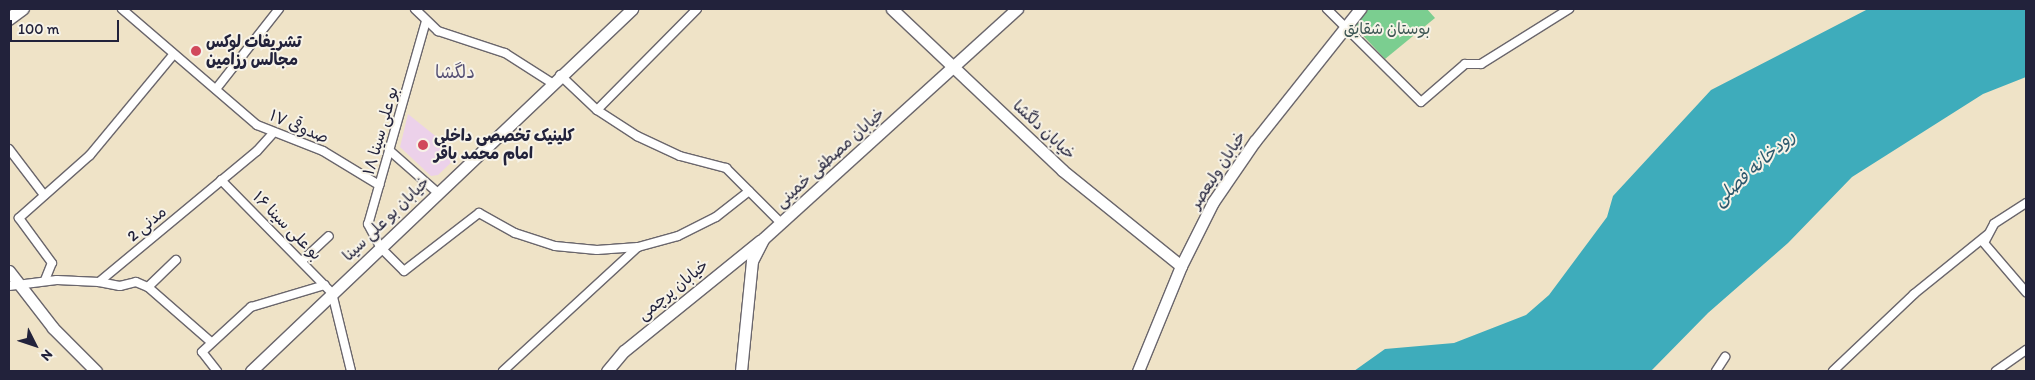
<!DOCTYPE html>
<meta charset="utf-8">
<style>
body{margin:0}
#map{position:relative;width:2035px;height:380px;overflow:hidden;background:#efe3c7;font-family:Itim,"Playpen Sans Arabic",sans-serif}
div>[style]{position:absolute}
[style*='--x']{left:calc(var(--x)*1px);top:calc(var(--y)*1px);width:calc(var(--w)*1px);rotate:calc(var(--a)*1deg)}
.built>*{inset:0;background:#ecd1ea}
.green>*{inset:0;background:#7bce90}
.water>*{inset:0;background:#3eacbb}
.roads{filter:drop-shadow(1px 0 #6a666c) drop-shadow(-1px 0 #6a666c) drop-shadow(0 1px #6a666c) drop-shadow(0 -1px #6a666c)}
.street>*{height:8px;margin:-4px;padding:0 4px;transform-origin:4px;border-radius:4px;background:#fff}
.secondary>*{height:11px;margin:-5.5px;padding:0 5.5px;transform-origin:5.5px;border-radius:5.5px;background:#fff}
.primary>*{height:12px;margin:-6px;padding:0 6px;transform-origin:6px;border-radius:6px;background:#fff}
.dots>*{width:14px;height:14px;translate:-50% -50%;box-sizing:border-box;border:2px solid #f7f3e8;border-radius:50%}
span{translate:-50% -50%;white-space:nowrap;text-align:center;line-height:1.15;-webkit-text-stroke:4px #f7f3e8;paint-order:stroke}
.park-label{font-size:16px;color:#3d5654}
.poi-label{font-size:16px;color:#22223b;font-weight:700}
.left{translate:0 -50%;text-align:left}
.street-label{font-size:16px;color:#22223b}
.neighbourhood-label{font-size:18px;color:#555074}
.water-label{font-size:18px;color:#2d596e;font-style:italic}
.frame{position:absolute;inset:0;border:10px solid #22223b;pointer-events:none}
.north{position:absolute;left:10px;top:320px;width:50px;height:50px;-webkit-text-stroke:4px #f7f3e8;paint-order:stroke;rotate:131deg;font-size:14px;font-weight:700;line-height:20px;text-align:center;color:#22223b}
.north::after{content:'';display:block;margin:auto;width:18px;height:22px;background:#22223b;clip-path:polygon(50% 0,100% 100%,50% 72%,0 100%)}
.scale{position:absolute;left:10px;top:20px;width:109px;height:22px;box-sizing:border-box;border:2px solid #22223b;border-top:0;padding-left:6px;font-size:15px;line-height:18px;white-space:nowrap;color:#22223b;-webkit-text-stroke:4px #f7f3e8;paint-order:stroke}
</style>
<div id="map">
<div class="built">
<i style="clip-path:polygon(408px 114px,459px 155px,438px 175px,431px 176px,400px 147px)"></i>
</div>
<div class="green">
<i style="clip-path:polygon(1368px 9px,1427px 9px,1435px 18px,1385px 59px,1354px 26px)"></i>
</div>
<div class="water">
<i style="clip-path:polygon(1868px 9px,2026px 9px,2026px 77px,1983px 94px,1852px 177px,1788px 243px,1708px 313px,1651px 371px,1354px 371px,1385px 349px,1454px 343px,1526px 315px,1549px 295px,1607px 217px,1613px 196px,1711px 90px)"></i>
</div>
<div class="roads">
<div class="street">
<i style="--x:122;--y:9;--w:178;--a:40.7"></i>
<i style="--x:257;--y:125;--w:71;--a:21.5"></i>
<i style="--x:323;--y:151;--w:66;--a:31.3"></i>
<i style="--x:415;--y:9;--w:32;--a:44"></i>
<i style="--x:438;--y:31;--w:71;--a:18.2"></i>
<i style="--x:505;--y:53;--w:56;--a:32.6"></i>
<i style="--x:1327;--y:9;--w:132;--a:44.7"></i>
<i style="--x:1421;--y:102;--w:58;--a:-40.8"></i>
<i style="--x:1465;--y:64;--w:16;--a:0"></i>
<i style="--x:1481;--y:64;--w:104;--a:-32"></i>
<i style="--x:426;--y:21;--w:211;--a:105.9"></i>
<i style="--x:368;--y:224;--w:26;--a:62"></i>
<i style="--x:380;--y:247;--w:34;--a:45"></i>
<i style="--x:404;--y:271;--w:95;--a:-37.7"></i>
<i style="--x:479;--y:213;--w:41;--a:29.1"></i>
<i style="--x:515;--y:233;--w:42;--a:18"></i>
<i style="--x:555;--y:246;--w:42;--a:5.4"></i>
<i style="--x:597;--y:250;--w:41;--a:-4.2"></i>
<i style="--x:638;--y:247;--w:41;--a:-15.4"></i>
<i style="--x:678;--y:236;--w:42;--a:-26.6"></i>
<i style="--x:716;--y:217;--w:42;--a:-38.2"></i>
<i style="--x:560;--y:75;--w:51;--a:43.4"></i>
<i style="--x:597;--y:110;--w:48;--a:33"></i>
<i style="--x:637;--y:136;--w:47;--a:24.9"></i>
<i style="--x:680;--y:156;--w:48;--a:14.6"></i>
<i style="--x:726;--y:168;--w:78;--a:45"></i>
<i style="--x:216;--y:89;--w:102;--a:-51.8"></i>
<i style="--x:597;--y:110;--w:142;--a:-45.3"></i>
<i style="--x:9;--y:149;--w:58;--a:52.7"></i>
<i style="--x:389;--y:150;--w:64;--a:41.2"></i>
<i style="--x:221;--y:180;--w:158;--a:45.5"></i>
<i style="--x:332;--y:293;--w:80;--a:76.3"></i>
<i style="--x:2026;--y:203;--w:38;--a:147"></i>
<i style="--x:1994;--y:224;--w:21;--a:118"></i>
<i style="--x:1984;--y:243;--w:65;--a:49.4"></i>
<i style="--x:303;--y:260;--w:35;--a:-43"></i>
<i style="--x:45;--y:280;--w:18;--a:-68"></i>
<i style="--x:52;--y:263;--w:56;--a:-126.3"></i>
<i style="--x:19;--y:218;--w:95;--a:-41.6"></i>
<i style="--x:90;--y:155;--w:131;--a:-50.3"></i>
<i style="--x:99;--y:282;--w:21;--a:11"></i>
<i style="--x:120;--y:286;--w:16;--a:-14"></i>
<i style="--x:136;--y:282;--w:13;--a:23"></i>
<i style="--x:148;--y:287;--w:84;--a:41.1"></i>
<i style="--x:9;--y:286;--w:48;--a:-7.1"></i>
<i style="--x:57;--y:280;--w:42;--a:2.7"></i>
<i style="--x:99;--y:282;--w:205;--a:-39.7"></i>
<i style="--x:257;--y:151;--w:24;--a:-48"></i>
<i style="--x:148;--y:287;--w:39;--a:-44"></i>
<i style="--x:217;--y:371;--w:24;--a:-128"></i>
<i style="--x:202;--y:352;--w:67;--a:-42.6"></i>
<i style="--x:251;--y:307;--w:77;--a:-16.6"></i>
<i style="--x:503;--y:371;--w:183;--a:-42.6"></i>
<i style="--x:1716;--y:371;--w:17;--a:-57"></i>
<i style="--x:1833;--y:371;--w:112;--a:-43.5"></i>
<i style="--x:1914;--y:294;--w:94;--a:-38.9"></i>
<i style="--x:1996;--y:371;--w:37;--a:-35"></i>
</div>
<div class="secondary">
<i style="--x:892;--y:9;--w:234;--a:43.4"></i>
<i style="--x:1062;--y:170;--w:153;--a:38.9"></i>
<i style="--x:9;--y:271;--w:72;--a:52.3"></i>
<i style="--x:53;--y:328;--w:61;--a:45"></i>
<i style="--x:251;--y:371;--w:526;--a:-43.54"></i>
<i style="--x:607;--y:371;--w:26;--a:-50"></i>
<i style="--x:624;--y:351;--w:175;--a:-39"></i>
<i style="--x:741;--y:371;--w:111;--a:-84.3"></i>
<i style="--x:752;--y:261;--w:25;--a:-63"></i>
<i style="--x:763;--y:239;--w:343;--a:-42.2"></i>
<i style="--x:1138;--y:371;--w:113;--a:-67.7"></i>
<i style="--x:1181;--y:266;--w:72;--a:-63.4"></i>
<i style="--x:1213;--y:202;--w:74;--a:-55.5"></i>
<i style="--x:1255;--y:141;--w:169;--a:-51.5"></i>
</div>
<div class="primary">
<i style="--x:9;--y:19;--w:17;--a:-36"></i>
</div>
</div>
<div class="dots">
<i style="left:196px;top:51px;background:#d1495b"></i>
<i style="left:423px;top:145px;background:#d1495b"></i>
</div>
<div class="park-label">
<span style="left:1387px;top:29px">بوستان شقایق</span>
</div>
<div class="poi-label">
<span class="left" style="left:206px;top:51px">تشریفات لوکس<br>مجالس رزامین</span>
<span class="left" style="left:434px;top:145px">کلینیک تخصصی داخلی<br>امام محمد باقر</span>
</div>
<div class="street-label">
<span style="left:299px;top:127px;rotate:23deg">صدوقی ۱۷</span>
<span style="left:1044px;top:130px;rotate:43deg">خیابان دلگشا</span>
<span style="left:381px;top:131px;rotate:-74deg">بو علی سینا ۱۸</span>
<span style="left:830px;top:158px;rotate:-42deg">خیابان مصطفی خمینی</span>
<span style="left:1218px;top:170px;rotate:-57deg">خیابان ولیعصر</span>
<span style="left:386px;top:219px;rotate:-44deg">خیابان بو علی سینا</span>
<span style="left:147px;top:224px;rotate:-40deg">مدنی 2</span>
<span style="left:287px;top:226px;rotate:45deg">بو علی سینا ۱۶</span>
<span style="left:673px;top:290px;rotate:-39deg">خیابان پرچمی</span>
</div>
<div class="neighbourhood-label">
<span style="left:455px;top:72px">دلگشا</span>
</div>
<div class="water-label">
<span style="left:1754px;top:168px;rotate:-42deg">رودخانه فصلی</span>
</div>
<div class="frame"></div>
<div class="north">N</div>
<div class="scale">100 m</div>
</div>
